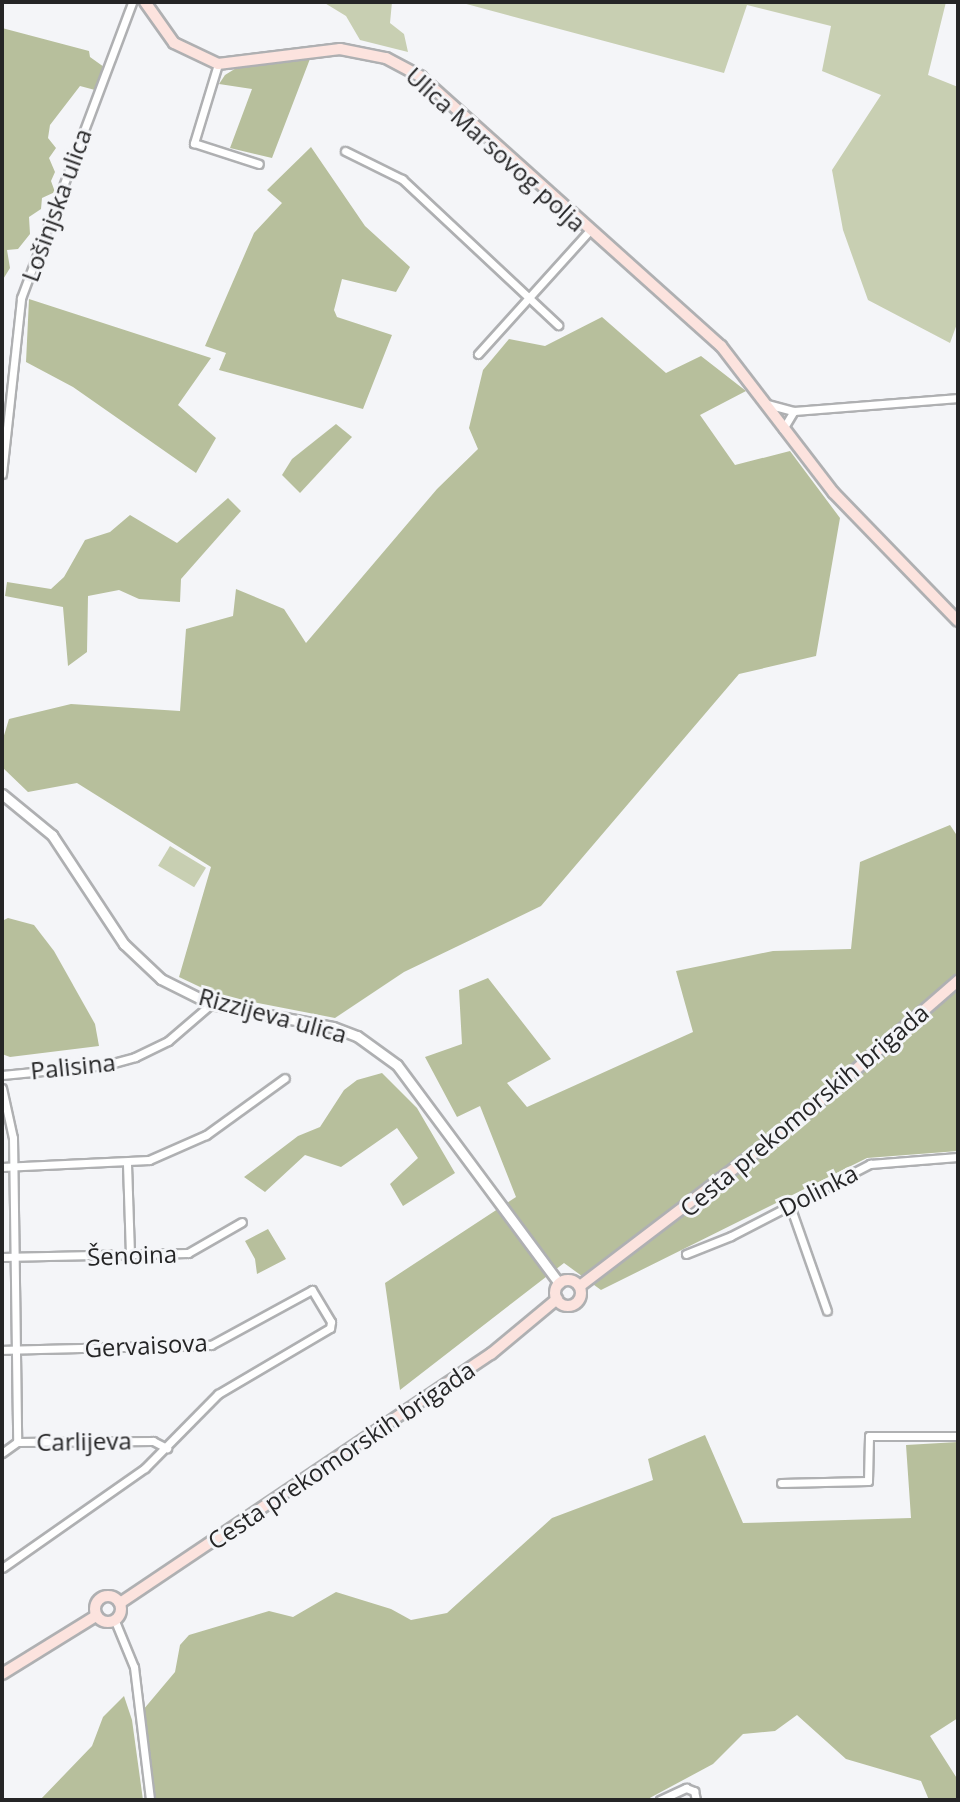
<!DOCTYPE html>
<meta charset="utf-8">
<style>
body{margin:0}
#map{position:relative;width:960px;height:1802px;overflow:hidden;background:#f4f5f8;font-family:"Open Sans",sans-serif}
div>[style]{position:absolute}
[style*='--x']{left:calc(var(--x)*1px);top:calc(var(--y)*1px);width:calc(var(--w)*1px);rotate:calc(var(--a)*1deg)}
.green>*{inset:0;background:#c8cfb2;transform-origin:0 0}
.forest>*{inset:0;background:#b7bf9c}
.roads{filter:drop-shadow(2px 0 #afb0b2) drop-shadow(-2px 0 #afb0b2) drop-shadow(0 2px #afb0b2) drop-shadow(0 -2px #afb0b2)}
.minor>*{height:7px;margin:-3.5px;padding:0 3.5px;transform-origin:3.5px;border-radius:3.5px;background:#fff}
.tertiary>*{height:9px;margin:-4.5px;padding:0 4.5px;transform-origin:4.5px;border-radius:4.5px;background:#fff}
.secondary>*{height:10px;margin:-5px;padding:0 5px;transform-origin:5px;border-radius:5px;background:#fce3de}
.secondary>.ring{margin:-5px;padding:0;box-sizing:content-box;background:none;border:10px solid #fce3de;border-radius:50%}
span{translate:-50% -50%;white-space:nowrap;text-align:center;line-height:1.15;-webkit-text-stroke:6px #f4f5f8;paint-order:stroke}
.street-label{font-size:24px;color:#252526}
.frame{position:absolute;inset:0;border:4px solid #252526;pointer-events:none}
</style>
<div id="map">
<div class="green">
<i style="clip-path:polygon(323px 2px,392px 2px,390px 23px,404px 34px,408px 52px,360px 40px,346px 16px)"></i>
<i style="clip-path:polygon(459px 2px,946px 2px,928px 75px,958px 87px,958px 321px,950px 343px,868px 300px,843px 230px,832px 170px,881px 95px,822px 71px,831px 26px,747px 5px,724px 73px)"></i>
<i style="left:170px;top:846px;width:42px;height:23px;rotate:31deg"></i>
</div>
<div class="forest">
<i style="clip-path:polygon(2px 28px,89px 51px,90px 57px,104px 67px,95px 90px,80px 86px,50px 125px,48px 138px,56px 148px,49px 158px,55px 172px,51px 181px,55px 192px,42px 198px,41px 209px,29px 217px,30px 234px,18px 249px,7px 250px,10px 268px,2px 281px)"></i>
<i style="clip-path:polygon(313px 51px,272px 158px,230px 148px,252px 89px,219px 84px,225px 75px,246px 62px)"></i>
<i style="clip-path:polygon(311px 147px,365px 226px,410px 267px,396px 292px,342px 279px,334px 310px,337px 317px,392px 335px,363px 409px,219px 370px,226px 353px,205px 346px,254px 233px,282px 203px,267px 190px)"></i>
<i style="clip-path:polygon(29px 299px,211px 358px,178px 405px,216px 438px,196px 473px,73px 387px,26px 362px)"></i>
<i style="clip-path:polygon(602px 317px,666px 373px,701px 356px,746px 391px,700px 415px,735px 465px,790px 451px,840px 518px,816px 656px,739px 674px,541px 906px,404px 972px,335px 1018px,217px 995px,179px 977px,211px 867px,77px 783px,28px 792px,2px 767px,2px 742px,9px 719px,71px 704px,180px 711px,186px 629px,233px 616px,236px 589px,284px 609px,306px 643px,437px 489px,478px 449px,469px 428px,483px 370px,509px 339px,545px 346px)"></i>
<i style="clip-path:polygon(336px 424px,352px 437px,300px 493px,282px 475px,292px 459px)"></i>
<i style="clip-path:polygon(228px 498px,241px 511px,181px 579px,180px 602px,139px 599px,119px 590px,88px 596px,87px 652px,68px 666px,63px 607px,5px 596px,7px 582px,51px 589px,64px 577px,85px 540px,110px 532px,130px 515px,177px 543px)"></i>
<i style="clip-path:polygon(950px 825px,958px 837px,958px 1151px,867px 1158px,601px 1290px,564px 1263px,400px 1390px,385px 1283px,516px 1197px,480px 1106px,457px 1117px,425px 1057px,462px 1044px,459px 990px,488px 978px,551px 1059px,507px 1083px,527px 1107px,693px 1032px,676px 971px,773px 951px,851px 949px,860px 862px)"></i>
<i style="clip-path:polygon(8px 918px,34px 925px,54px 951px,95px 1024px,99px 1046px,10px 1057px,2px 1054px,2px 921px)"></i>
<i style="clip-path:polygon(382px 1073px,417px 1108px,455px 1173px,403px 1206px,390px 1184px,418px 1158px,397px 1128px,341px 1167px,305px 1155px,265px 1192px,244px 1177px,298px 1136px,320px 1127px,344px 1090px,357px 1080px)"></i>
<i style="clip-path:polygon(268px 1229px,286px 1259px,257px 1274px,255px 1259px,245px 1241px)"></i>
<i style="clip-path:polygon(705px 1435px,743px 1523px,911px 1518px,906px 1445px,958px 1442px,958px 1718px,930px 1736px,958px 1780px,958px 1799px,929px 1800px,921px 1781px,846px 1759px,797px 1715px,775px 1731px,743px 1734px,713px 1764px,646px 1800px,154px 1800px,143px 1710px,175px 1672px,180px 1645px,189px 1635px,269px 1611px,293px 1617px,336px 1592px,391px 1609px,411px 1620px,447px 1613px,552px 1518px,653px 1480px,648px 1459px)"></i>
<i style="clip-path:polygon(124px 1696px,132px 1720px,143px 1800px,40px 1800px,92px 1746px,103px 1717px)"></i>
</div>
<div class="roads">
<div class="minor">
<i style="--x:218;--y:64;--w:83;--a:106.9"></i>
<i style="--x:194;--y:143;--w:68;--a:17.9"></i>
<i style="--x:345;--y:151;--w:64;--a:26.2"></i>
<i style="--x:402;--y:179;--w:214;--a:43.1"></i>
<i style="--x:478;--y:354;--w:166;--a:-47.9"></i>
<i style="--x:767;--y:404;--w:28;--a:15"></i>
<i style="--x:783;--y:429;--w:21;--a:-59"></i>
<i style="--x:794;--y:411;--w:165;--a:-4.5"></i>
<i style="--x:2;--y:474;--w:177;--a:-83.8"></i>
<i style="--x:21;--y:298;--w:316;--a:-69.4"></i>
<i style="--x:2;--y:1075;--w:104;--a:-5.5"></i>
<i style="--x:106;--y:1065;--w:30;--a:-15"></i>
<i style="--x:135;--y:1057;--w:37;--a:-26"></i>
<i style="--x:168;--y:1041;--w:57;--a:-40.7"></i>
<i style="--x:2;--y:1088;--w:51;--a:77.6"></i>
<i style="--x:13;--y:1138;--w:304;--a:89.2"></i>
<i style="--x:127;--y:1164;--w:92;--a:88.1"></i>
<i style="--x:2;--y:1167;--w:147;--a:-2.7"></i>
<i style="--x:149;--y:1160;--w:62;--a:-23.7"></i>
<i style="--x:206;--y:1135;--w:97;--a:-35.8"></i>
<i style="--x:789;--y:1203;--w:114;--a:70.6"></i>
<i style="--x:686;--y:1254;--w:48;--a:-21.8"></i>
<i style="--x:731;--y:1236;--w:157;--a:-27.4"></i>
<i style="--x:870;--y:1164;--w:88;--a:-4.5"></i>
<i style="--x:2;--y:1257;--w:186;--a:-1.2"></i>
<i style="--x:188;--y:1253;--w:62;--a:-29.9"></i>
<i style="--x:2;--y:1350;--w:209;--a:-1.4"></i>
<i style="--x:211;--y:1345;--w:115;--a:-28.6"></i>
<i style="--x:312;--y:1290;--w:37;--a:59"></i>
<i style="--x:331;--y:1322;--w:6;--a:99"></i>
<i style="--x:330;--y:1328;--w:130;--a:149.5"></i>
<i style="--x:218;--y:1394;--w:104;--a:134.6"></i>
<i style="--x:145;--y:1468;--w:174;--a:145"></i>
<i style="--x:2;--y:1453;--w:19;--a:-36"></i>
<i style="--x:17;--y:1442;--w:136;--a:-0.4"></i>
<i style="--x:153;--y:1441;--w:16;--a:27"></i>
<i style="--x:781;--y:1483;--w:87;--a:-1.3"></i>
<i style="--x:868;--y:1481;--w:45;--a:-88.7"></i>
<i style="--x:869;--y:1436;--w:89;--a:0"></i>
<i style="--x:115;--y:1621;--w:50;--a:67.6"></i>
<i style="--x:134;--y:1667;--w:134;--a:83.1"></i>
<i style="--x:660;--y:1800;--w:29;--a:-25"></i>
<i style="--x:686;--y:1788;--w:9;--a:21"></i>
<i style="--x:694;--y:1791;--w:9;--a:77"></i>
</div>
<div class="tertiary">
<i style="--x:2;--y:794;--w:65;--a:39.4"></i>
<i style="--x:52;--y:835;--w:131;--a:56.6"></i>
<i style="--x:124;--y:944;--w:51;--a:43.4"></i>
<i style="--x:161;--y:979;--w:56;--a:26.6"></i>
<i style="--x:211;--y:1004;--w:124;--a:10.7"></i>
<i style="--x:333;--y:1027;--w:26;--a:21"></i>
<i style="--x:357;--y:1036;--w:49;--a:35.9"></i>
<i style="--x:397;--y:1065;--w:272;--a:53.4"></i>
</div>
<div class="secondary">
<i style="--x:145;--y:2;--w:50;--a:54.7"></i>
<i style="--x:174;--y:43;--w:49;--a:25.5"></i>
<i style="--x:218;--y:64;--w:123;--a:-7"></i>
<i style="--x:340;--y:49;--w:47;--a:11.1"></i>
<i style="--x:386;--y:58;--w:40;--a:28"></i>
<i style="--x:421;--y:77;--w:403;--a:41.9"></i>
<i style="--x:721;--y:346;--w:185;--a:52.5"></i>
<i style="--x:834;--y:493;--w:178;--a:45.9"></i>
<i class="ring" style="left:555px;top:1280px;width:16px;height:16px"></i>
<i style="--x:580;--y:1286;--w:275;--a:-37.3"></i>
<i style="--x:799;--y:1119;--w:211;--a:-41"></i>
<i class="ring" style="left:95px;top:1596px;width:16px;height:16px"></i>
<i style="--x:120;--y:1603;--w:447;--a:-33.9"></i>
<i style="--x:491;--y:1354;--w:86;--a:-39.8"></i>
<i style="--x:2;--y:1674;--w:110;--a:-31.7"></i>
</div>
</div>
<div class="street-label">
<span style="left:496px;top:149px;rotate:42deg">Ulica Marsovog polja</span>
<span style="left:56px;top:205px;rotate:-70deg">Lošinjska ulica</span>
<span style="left:273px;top:1015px;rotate:15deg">Rizzijeva ulica</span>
<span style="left:73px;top:1066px;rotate:-6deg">Palisina</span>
<span style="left:804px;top:1110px;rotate:-40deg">Cesta prekomorskih brigada</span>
<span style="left:818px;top:1190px;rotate:-27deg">Dolinka</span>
<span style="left:132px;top:1255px;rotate:-2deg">Šenoina</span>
<span style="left:146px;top:1345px;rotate:-3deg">Gervaisova</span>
<span style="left:84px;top:1441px;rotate:-1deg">Carlijeva</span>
<span style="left:341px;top:1455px;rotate:-34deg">Cesta prekomorskih brigada</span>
</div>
<div class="frame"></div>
</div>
